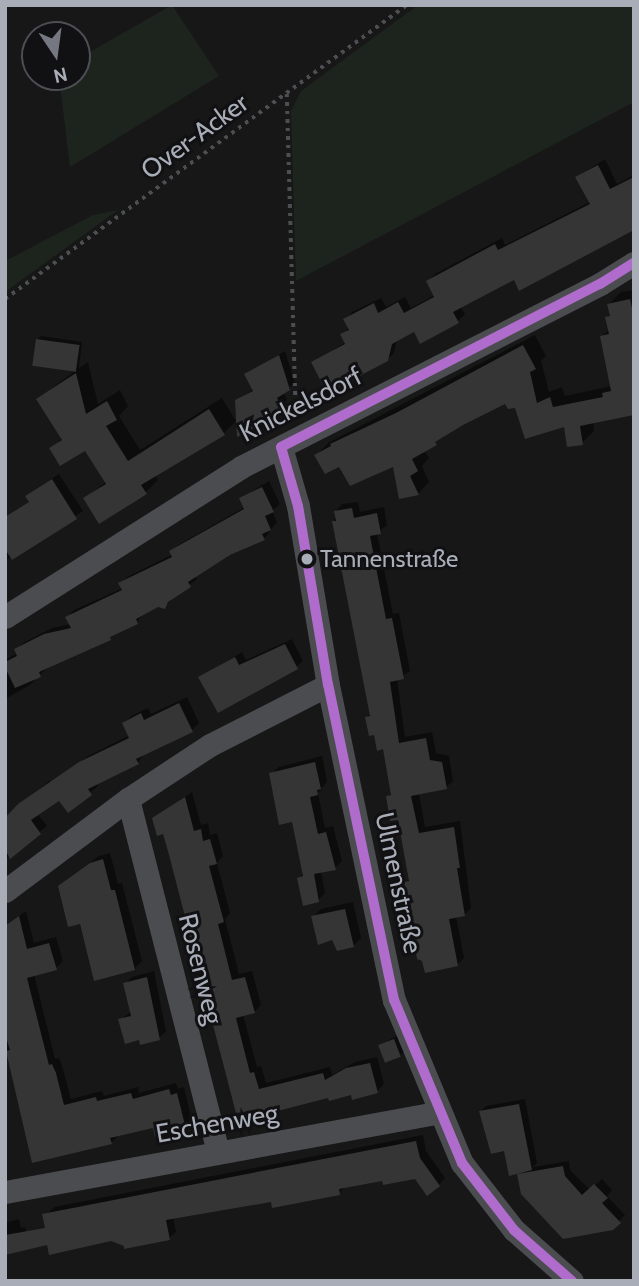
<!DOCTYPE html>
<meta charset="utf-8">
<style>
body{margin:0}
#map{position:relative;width:639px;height:1286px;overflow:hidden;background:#171717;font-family:Cabin,sans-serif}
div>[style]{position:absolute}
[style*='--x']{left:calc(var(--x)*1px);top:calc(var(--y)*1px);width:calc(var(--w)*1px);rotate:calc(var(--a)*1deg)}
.green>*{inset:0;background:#1d241e}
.shadow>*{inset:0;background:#0007}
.building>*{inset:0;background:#353536;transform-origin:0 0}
.path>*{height:3.5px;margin-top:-1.75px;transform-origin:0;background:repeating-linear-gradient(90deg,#4d4e52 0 3.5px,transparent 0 8.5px)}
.minor>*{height:23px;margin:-11.5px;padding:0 11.5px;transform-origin:11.5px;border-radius:11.5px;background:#4b4c50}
.bus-1>*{height:10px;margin:-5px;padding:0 5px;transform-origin:5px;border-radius:5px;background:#b06ccc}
.dots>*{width:19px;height:19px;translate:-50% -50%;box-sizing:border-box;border:4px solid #111113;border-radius:50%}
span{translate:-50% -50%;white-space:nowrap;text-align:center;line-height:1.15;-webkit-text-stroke:6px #111113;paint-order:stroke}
.bus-label{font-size:24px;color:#a8adb8}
.left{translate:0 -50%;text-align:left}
.street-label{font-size:26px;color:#a8adb8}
.frame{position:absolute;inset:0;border:7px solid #a8adb8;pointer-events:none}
.north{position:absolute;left:21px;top:21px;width:70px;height:70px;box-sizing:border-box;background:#111113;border:2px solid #4d4f55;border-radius:50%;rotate:167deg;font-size:19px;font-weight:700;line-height:28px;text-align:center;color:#a8adb8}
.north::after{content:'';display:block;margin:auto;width:24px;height:32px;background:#757880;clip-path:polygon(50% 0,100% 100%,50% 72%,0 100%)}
</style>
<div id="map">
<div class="green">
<i style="clip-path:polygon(172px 5px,219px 76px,70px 167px,59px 77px,77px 77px,77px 62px,88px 53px)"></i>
<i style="clip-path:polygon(418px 5px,634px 5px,634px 102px,296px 281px,291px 111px,301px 91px)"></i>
<i style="clip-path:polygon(118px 210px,5px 292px,5px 261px,93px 215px)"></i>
</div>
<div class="shadow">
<i style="clip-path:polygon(605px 159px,617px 184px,634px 175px,634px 228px,514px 277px,460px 306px,465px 314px,458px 321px,415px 330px,397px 340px,394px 353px,387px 360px,313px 363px,346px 342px,342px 335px,350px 327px,346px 319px,352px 312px,381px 298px,386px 307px,405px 297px,411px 308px,435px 295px,428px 281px,435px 274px,502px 238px,505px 245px,590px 202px,577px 177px)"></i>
<i style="clip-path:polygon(634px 290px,634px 413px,593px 422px,594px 431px,582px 443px,566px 425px,505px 401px,448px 432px,424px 450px,429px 458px,422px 466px,429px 482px,418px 494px,394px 465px,340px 465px,317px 455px,328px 443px,535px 335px,546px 356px,541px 361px,549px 392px,562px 387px,565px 396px,612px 386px,602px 336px,610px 329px,609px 304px,621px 292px)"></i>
<i style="clip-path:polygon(41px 336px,82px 342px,79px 368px,88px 362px,98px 404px,120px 390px,128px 406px,119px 416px,140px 450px,222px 398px,236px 421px,224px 433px,155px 475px,158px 480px,146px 492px,85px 499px,107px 481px,86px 448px,51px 449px,63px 437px,38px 399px,76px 370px,34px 364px,37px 340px)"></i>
<i style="clip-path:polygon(285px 351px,295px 383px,283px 392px,287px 400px,262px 416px,257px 425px,236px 401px,254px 389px,246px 374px)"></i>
<i style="clip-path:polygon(59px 474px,83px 511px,5px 561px,8px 517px,30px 501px,28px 496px,34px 490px)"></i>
<i style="clip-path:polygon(269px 481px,280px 504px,272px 511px,277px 522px,264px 539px,229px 554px,195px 576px,197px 579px,173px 597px,165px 607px,158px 605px,143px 613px,137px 622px,46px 669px,30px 685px,5px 699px,5px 660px,18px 653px,16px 649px,23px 643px,52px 628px,71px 624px,67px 617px,74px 610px,123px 588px,121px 583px,127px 577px,173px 554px,171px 551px,178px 545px,245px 507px,241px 498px)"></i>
<i style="clip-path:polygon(358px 502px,360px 512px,384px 507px,387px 525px,377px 533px,393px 614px,399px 613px,410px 671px,397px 679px,405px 737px,432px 732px,436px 753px,449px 756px,453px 781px,446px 787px,419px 794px,425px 827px,460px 821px,471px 908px,464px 915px,456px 916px,464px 958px,457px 965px,418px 957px,411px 914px,412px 896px,406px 882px,410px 878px,399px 817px,388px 797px,392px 792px,384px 747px,367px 717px,371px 713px,334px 522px,336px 511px,342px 504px)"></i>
<i style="clip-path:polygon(292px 639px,303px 661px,296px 667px,201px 677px,242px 652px,246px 660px)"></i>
<i style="clip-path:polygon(187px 697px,199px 723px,192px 730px,144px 753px,138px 763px,96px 783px,98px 786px,69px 810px,60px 798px,37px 813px,47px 826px,5px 860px,7px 817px,49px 781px,51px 784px,88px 756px,130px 735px,124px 723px,131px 716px,148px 708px,151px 714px)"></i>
<i style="clip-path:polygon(322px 756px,327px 781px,318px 793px,325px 828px,333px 826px,342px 861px,335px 868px,321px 871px,325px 893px,318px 900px,299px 878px,304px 873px,294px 820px,271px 774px,279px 767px)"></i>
<i style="clip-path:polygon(192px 792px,201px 825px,208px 823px,210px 835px,217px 833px,223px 856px,217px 863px,230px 913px,225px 919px,239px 974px,252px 971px,261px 1005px,254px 1012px,243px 1014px,257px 1067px,261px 1066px,266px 1083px,330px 1067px,332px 1075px,355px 1062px,377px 1057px,384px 1084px,377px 1091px,330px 1096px,239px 1119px,164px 832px,154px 819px)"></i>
<i style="clip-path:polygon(110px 853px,118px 884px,122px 883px,142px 961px,135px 968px,95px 979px,67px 880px,99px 856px)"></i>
<i style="clip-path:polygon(353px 902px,361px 938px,353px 946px,333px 938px,313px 917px,321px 909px)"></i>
<i style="clip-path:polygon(26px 911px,34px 943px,56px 937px,63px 961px,56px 968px,34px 974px,55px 1059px,59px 1058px,62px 1066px,71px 1099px,102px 1091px,104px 1096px,138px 1087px,139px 1093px,176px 1083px,178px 1089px,184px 1087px,192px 1121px,186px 1128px,154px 1126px,118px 1136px,111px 1143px,33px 1161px,5px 1044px,5px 927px)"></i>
<i style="clip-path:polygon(154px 971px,166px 1031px,159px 1038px,140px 1038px,120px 1020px,132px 1011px,125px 984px,132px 977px)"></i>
<i style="clip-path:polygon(397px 1036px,404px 1052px,400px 1055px,380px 1045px)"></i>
<i style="clip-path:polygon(525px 1099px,537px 1163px,533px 1167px,569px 1161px,570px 1170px,590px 1190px,602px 1179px,612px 1190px,607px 1196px,625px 1215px,612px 1228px,519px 1175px,523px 1171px,480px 1112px,486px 1106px)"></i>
<i style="clip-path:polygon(423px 1135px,426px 1151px,445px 1178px,439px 1185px,415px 1177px,384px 1179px,346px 1186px,339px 1193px,272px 1200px,173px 1217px,176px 1232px,169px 1238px,125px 1245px,47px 1214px,54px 1207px)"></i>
<i style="clip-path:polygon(19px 1219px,21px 1228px,25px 1227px,30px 1242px,5px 1253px,5px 1223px)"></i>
</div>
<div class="building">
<i style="clip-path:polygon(598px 165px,610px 189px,634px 177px,634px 230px,519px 291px,514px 280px,453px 312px,459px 323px,420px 344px,414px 332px,392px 344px,388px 361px,327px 393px,311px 362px,345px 344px,340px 334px,349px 330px,343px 319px,374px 303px,378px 313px,398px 302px,404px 313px,434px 297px,426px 281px,495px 244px,498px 250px,590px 204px,575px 177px)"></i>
<i style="clip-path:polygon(630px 299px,634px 316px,634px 415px,580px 426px,583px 445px,567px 447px,564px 427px,525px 439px,515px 408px,508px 409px,505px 404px,463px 425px,435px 442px,437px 445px,412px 459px,418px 471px,410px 476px,419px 495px,399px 499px,393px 467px,350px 486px,339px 467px,325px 474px,314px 455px,331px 446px,330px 444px,396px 413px,523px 345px,536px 369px,530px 372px,537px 403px,550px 397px,553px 407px,603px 397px,602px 393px,611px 391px,600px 336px,609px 334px,605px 317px,610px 316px,607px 304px)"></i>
<i style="left:36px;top:339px;width:44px;height:27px;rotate:8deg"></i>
<i style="clip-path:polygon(279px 355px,290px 390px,277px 398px,282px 408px,256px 422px,258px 426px,237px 437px,235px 400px,253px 391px,244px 374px)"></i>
<i style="clip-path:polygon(76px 373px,86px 414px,107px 401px,117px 420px,106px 426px,128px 461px,209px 409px,225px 435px,141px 485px,147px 494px,99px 524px,83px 498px,106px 484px,85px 451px,60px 466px,49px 448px,62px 440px,36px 399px)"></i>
<i style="clip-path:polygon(52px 479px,77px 519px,12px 560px,5px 549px,5px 517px,29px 502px,25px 496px)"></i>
<i style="clip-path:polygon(262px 487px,274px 512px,265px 516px,271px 530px,262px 534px,265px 540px,230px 555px,188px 582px,191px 587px,168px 602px,165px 609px,158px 607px,136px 619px,138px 624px,110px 637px,111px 640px,39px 672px,41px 677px,15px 688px,5px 667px,5px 662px,17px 656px,14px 649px,44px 634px,71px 628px,65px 617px,122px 590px,118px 583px,172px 557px,169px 551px,244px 509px,239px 498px)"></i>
<i style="clip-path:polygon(352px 508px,354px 518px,377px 513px,381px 534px,370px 536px,386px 619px,392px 618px,404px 679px,390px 682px,399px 743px,426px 738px,430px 760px,442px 762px,447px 789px,411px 796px,419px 833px,454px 827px,460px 868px,457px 868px,465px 916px,449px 919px,458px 966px,425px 973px,422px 961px,417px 959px,413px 936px,410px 897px,406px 893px,404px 882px,409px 881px,398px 820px,390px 821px,386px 796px,391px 795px,383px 749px,377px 751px,374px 735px,369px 736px,365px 717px,370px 716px,332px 521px,336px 521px,334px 511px)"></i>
<i style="clip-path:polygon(285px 644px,298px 669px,218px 713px,198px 677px,235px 657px,239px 665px)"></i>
<i style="clip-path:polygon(179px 703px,193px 732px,136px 759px,139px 764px,88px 789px,92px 795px,68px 813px,59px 801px,31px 820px,41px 834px,10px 859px,5px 849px,5px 818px,18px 804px,79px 762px,129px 738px,122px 723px,141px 713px,144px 720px)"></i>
<i style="clip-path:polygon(315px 762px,321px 789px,317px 790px,318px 795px,310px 797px,318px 834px,326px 832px,336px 870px,314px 874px,319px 902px,303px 906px,297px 878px,303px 876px,292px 822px,279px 825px,269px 773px)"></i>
<i style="clip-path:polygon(185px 797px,194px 831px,201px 829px,203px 841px,210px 839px,217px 864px,209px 866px,224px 922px,218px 924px,232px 980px,245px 977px,255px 1013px,236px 1018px,250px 1073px,254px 1072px,259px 1089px,323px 1073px,325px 1080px,346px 1068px,370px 1063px,378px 1093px,352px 1100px,351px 1095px,329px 1101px,328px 1098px,238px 1121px,168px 851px,163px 834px,157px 836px,152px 818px)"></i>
<i style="clip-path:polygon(103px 859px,111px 890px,115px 890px,135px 970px,94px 981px,80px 924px,68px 927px,58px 886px,90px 863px)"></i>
<i style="clip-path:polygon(345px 909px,354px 947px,337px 951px,332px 940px,318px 945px,311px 916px)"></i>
<i style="clip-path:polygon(19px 916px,27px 949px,49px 943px,57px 970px,27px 978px,49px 1065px,52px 1064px,56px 1073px,64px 1105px,96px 1097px,97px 1101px,131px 1093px,133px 1099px,169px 1089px,171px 1095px,177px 1093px,186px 1129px,155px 1137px,153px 1128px,110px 1138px,112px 1144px,32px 1163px,6px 1051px,10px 1050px,5px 1034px,5px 926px)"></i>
<i style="clip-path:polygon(147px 977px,160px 1040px,140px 1045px,139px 1040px,125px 1044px,118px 1019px,131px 1016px,123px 983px)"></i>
<i style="left:394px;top:1039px;width:19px;height:17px;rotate:69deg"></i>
<i style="clip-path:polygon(519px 1104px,532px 1170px,509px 1176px,504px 1151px,491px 1154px,479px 1111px)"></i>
<i style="clip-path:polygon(416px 1141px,420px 1158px,440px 1186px,427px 1196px,415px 1179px,383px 1185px,382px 1181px,339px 1189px,340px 1195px,272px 1208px,271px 1202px,166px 1220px,170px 1240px,124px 1249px,124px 1246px,111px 1241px,49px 1255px,47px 1245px,5px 1255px,5px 1235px,45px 1228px,42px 1214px)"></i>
<i style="clip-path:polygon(563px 1166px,565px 1176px,582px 1195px,594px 1184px,608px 1198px,602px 1203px,621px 1223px,613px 1230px,563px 1239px,521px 1194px,517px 1174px)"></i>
</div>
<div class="path">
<i style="--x:287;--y:94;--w:321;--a:88.4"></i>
<i style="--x:5;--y:299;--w:498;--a:-36.2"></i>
</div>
<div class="minor">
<i style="--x:281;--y:447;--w:61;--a:73.9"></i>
<i style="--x:298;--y:506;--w:181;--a:80.5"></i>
<i style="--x:328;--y:685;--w:322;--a:78.2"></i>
<i style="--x:394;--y:1000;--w:177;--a:67.4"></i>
<i style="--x:462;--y:1163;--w:85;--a:52.2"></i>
<i style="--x:514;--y:1230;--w:77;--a:41.3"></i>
<i style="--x:5;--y:617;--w:280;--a:-32.4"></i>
<i style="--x:241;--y:467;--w:403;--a:-27"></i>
<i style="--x:600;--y:284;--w:40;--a:-32"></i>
<i style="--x:128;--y:799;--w:364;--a:75.7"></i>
<i style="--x:5;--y:891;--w:154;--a:-36.8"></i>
<i style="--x:128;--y:799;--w:98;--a:-33.4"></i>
<i style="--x:210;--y:745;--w:132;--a:-27"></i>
<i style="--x:5;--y:1192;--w:442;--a:-10.4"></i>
</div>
<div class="bus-1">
<i style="--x:572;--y:1281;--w:77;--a:-138.7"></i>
<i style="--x:514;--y:1230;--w:85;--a:-127.8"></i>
<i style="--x:462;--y:1163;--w:177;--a:-112.6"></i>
<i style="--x:394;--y:1000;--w:322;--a:-101.8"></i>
<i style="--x:328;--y:685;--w:181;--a:-99.5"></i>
<i style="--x:298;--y:506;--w:61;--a:-106.1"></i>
<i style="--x:281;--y:447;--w:358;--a:-27.1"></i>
<i style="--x:600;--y:284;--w:40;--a:-32"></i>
</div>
<div class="dots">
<i style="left:307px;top:559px;background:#a8adb8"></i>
</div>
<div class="bus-label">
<span class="left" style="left:320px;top:559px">Tannenstraße</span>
</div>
<div class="street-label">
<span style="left:195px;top:137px;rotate:-36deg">Over-Acker</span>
<span style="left:301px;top:405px;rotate:-27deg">Knickelsdorf</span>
<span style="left:398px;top:883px;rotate:78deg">Ulmenstraße</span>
<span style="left:200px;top:969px;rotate:76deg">Rosenweg</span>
<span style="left:217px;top:1124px;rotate:-10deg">Eschenweg</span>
</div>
<div class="frame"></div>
<div class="north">N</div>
</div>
